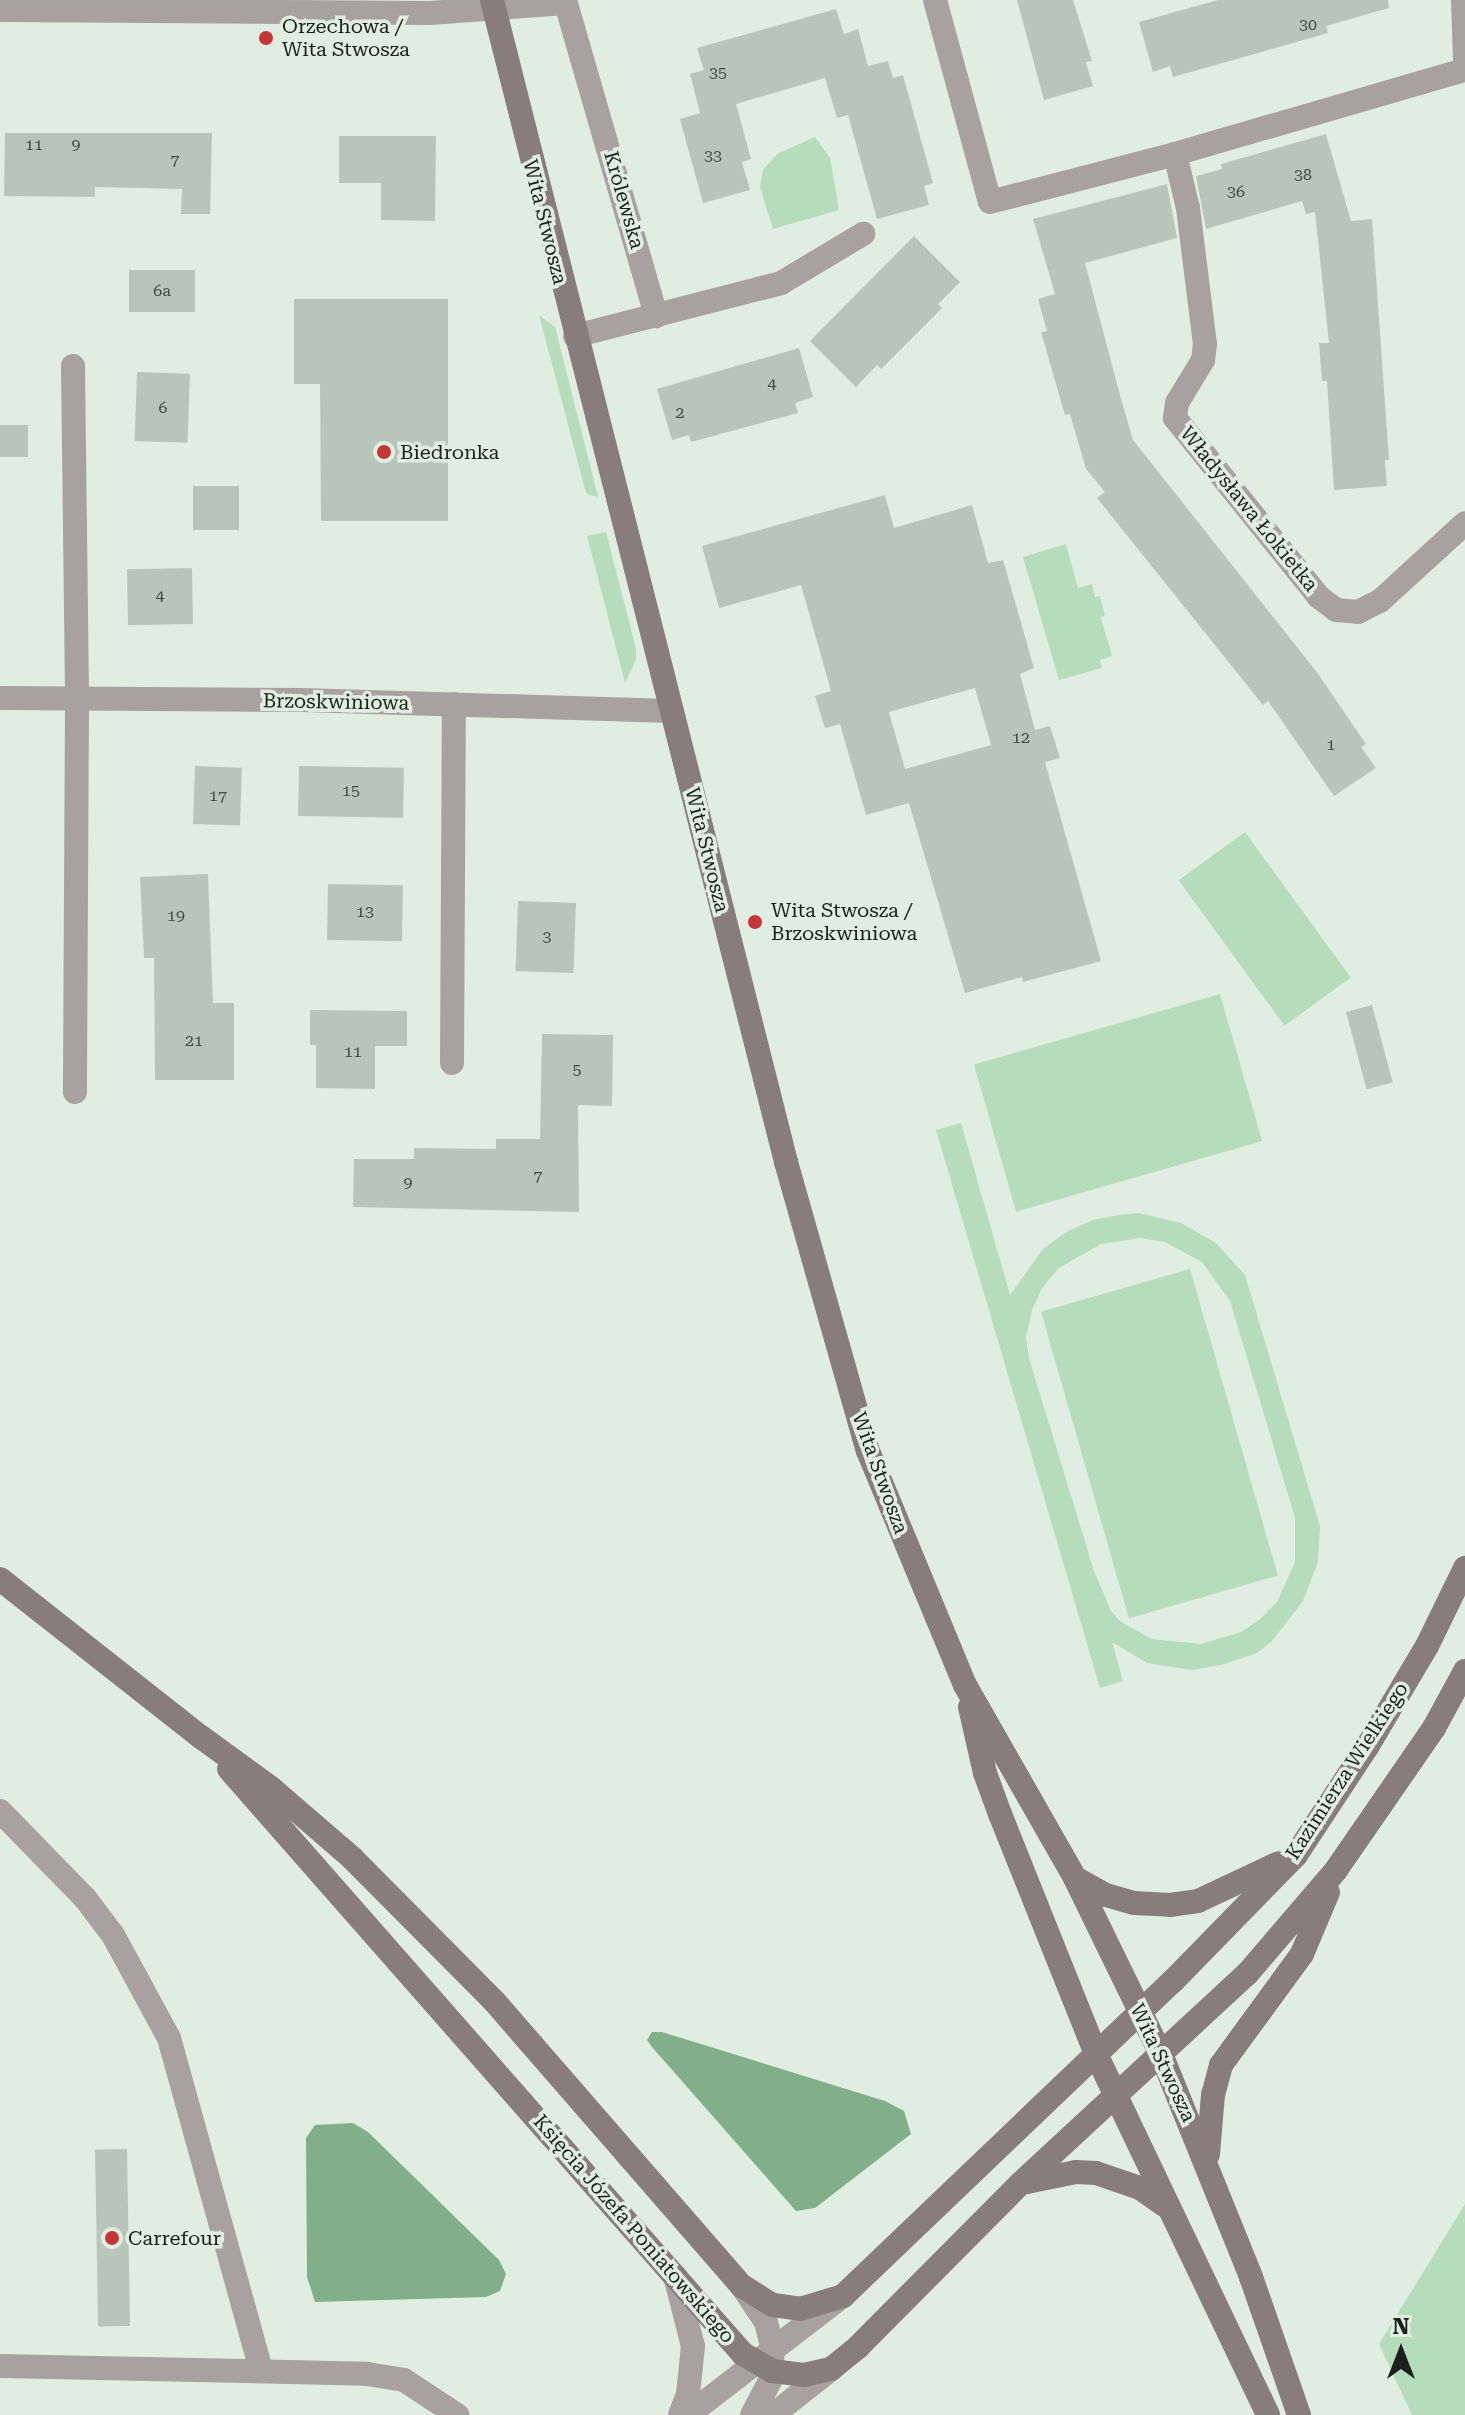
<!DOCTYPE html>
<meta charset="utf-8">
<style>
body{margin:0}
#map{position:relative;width:1465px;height:2415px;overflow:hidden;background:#e0eee2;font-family:"Roboto Serif",serif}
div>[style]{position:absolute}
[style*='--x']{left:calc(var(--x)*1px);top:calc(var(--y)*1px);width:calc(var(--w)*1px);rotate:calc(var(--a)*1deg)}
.green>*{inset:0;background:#b5ddbc;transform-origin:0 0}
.water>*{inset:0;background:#81af89}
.building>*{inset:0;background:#b8c6ba;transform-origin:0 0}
.street>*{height:24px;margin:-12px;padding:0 12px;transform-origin:12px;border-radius:12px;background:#a9a1a0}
.secondary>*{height:24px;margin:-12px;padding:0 12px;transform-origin:12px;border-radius:12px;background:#897d7c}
.dots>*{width:22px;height:22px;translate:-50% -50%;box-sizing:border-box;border:4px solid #e0eee2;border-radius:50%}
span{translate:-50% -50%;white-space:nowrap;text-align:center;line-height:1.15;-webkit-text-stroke:7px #e0eee2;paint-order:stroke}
.number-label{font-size:16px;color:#424a43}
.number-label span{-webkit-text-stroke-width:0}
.poi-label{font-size:20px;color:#1b201b}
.left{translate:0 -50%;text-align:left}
.street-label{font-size:20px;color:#1b201b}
.north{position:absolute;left:1361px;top:2311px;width:80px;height:80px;-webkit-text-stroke:6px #e0eee2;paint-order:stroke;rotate:0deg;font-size:22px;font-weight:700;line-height:32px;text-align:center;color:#1b201b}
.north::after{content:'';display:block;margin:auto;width:28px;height:36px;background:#1b201b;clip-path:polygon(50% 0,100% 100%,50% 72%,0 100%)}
</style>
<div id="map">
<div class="green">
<i style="clip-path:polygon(815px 137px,830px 158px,839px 210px,773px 229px,760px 187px,763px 170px,777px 154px)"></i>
<i style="clip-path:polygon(539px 315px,555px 327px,598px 497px,587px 494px,585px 489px)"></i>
<i style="clip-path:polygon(606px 532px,636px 649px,636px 660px,625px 683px,587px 536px)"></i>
<i style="clip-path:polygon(1066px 544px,1078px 588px,1092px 584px,1095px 597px,1100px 596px,1105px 615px,1101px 618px,1112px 656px,1100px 660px,1102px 668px,1059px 680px,1023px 557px)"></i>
<i style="left:1245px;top:832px;width:180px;height:82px;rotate:54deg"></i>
<i style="left:1220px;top:994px;width:153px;height:256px;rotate:74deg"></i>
<i style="clip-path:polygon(evenodd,961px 1123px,1010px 1295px,1043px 1249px,1066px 1232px,1093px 1220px,1119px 1215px,1139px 1213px,1181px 1223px,1216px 1243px,1245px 1275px,1320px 1526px,1318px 1562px,1303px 1601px,1272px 1641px,1257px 1653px,1221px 1665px,1192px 1670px,1147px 1663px,1112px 1642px,1123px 1681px,1100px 1688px,936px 1130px,961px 1123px,1140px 1238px,1165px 1242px,1202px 1262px,1230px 1301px,1295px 1518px,1295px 1562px,1277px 1602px,1259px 1620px,1241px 1632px,1201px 1644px,1152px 1639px,1121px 1622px,1111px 1611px,1094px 1571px,1029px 1358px,1026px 1338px,1032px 1310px,1042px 1288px,1059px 1268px,1101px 1244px,1140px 1238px)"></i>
<i style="left:1190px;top:1269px;width:319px;height:155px;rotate:74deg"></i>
<i style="clip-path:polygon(1465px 2204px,1465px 2415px,1412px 2415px,1379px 2344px)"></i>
</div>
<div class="water">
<i style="clip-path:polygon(652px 2032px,662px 2032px,885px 2101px,904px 2111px,911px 2134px,815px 2208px,796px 2211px,652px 2047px,647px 2040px)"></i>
<i style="clip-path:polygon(353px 2123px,368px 2132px,499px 2260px,506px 2274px,500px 2291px,486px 2297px,315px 2302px,307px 2277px,306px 2138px,315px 2125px)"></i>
</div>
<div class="building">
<i style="clip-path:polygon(1017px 0,1073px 0,1092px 61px,1086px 62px,1093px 86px,1044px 100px)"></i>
<i style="clip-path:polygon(1218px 0,1388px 0,1389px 8px,1326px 26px,1328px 33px,1173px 77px,1170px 66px,1153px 72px,1139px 22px)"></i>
<i style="clip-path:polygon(836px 9px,844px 34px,858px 29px,868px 66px,888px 61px,893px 78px,903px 75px,933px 183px,924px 186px,929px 205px,877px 219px,848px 115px,837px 118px,825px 78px,736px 104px,751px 159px,742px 162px,750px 190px,703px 203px,680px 119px,700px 113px,690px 74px,704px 70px,697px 48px)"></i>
<i style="clip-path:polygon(5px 133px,212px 133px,210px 214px,181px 214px,182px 189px,95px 187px,95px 197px,4px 196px)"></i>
<i style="clip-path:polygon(1326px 134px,1351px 221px,1372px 219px,1389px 460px,1385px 460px,1387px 486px,1334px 490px,1327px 381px,1322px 381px,1319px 343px,1329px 343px,1315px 212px,1306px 214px,1302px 201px,1206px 229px,1196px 176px,1222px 169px,1221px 164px)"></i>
<i style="clip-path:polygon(339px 136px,436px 136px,435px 221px,381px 220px,381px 183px,339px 183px)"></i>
<i style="clip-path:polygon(1167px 184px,1177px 238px,1085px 263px,1121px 399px,1133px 440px,1316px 671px,1366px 744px,1361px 747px,1376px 768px,1334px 796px,1268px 701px,1263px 705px,1097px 498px,1105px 492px,1086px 469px,1070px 414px,1065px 415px,1041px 332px,1047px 331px,1038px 299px,1055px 294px,1033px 219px)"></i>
<i style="clip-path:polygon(914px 236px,960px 282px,938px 304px,942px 308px,881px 369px,877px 365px,856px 387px,810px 341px)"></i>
<i style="left:129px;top:270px;width:66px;height:42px"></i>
<i style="clip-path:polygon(294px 299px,448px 299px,448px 521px,321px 521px,320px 384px,294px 384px)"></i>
<i style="clip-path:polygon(799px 348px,813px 397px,795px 403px,798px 413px,691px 442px,689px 435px,672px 440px,657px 389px)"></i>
<i style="left:137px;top:372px;width:53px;height:69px;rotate:2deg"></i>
<i style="left:0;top:425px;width:28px;height:32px"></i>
<i style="left:193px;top:486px;width:46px;height:44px"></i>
<i style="clip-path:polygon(evenodd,885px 495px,894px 528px,972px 505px,988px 563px,1003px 560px,1034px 668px,1020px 674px,1035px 730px,1050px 726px,1060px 758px,1045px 762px,1101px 961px,1023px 982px,1022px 977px,965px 993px,909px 803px,866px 815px,840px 724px,825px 728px,815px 696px,831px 691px,801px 585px,719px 608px,702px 546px,885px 495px,975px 688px,991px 745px,905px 769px,889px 712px,975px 688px)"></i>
<i style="left:192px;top:568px;width:56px;height:65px;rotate:89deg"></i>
<i style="left:195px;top:766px;width:47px;height:58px;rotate:2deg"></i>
<i style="left:299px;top:766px;width:105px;height:50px;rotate:1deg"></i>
<i style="clip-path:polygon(208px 874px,213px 1003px,234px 1003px,234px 1080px,155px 1080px,154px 958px,144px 958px,140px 877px)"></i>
<i style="left:328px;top:884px;width:75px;height:56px;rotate:1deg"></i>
<i style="left:518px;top:901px;width:58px;height:70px;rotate:2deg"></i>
<i style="left:1372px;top:1005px;width:80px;height:27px;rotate:75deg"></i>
<i style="clip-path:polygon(310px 1010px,407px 1011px,407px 1046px,375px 1046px,375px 1089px,316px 1088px,316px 1045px,310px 1045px)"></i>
<i style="clip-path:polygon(542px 1034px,613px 1035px,612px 1106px,578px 1105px,579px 1212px,353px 1207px,354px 1159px,414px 1159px,414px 1148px,496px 1149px,496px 1139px,540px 1139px)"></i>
<i style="left:127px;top:2149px;width:177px;height:32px;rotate:89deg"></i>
</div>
<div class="street">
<i style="--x:565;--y:0;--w:329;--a:73.9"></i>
<i style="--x:935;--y:0;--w:209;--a:74.8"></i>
<i style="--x:990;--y:202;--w:191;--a:-14.5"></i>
<i style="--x:1175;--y:154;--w:302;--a:-16.2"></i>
<i style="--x:1463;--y:0;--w:59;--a:88.1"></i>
<i style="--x:0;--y:10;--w:430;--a:0.4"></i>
<i style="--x:430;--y:13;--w:136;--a:-4.2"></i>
<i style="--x:1175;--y:154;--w:56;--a:76.5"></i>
<i style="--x:1188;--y:208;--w:137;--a:82.9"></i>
<i style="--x:1205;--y:344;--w:16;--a:97"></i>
<i style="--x:1203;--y:360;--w:50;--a:121.2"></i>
<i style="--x:1177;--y:403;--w:15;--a:98"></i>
<i style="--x:1175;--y:418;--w:230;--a:51.2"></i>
<i style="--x:1319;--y:597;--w:21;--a:37"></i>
<i style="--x:1336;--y:610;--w:22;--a:5"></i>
<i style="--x:1358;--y:612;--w:25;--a:-27"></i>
<i style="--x:1380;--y:601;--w:115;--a:-42.5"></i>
<i style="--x:575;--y:336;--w:213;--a:-14.4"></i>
<i style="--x:781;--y:283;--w:96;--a:-30.9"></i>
<i style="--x:73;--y:366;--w:333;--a:89.3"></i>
<i style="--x:77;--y:699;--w:393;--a:90.3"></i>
<i style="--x:0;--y:698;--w:302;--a:0.4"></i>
<i style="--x:302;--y:700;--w:369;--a:1.7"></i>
<i style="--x:452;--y:1063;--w:359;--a:-89.7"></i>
<i style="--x:0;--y:1811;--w:122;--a:45.7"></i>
<i style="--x:85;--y:1898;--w:46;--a:52.9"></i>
<i style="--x:113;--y:1935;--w:117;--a:61.5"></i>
<i style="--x:169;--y:2038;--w:345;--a:74.5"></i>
<i style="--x:675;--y:2276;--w:72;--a:75.6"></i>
<i style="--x:693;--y:2346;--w:48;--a:95.9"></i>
<i style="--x:688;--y:2394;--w:22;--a:111"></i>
<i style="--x:742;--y:2286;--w:43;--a:56.3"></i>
<i style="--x:766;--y:2322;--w:30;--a:76"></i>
<i style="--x:773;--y:2351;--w:30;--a:96"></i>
<i style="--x:770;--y:2381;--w:38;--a:118"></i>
<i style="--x:0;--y:2366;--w:367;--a:1.2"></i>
<i style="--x:367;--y:2374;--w:37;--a:9"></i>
<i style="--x:404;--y:2380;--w:64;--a:33.4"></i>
<i style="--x:688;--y:2415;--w:193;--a:-37.6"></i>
<i style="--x:773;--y:2415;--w:74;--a:-38.4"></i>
</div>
<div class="secondary">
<i style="--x:492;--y:0;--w:1199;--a:75.8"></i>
<i style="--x:786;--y:1162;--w:300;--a:74.2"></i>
<i style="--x:868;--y:1451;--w:253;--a:67.5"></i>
<i style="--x:965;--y:1685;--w:222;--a:60.3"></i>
<i style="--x:1075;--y:1878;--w:196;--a:64"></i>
<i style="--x:1161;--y:2054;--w:240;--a:68"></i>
<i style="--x:1251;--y:2277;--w:146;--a:70.8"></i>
<i style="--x:0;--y:1579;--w:256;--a:38.2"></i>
<i style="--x:201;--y:1737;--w:87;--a:36.1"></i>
<i style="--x:271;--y:1788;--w:107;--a:40.8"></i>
<i style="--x:352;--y:1858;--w:202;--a:45.2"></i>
<i style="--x:494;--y:2001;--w:378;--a:49"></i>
<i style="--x:742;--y:2286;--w:36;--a:32"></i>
<i style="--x:773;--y:2305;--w:27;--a:8"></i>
<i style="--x:800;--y:2309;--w:45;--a:-16.8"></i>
<i style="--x:843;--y:2296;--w:456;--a:-43.7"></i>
<i style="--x:1173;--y:1981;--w:176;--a:-45.7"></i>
<i style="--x:1296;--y:1855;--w:129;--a:-56.7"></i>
<i style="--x:1367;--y:1747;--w:117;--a:-59.3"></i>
<i style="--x:1427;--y:1646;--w:87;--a:-64"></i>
<i style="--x:970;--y:1707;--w:68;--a:77.2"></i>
<i style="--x:985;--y:1773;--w:44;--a:69.9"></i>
<i style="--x:1000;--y:1814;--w:256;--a:68.2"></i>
<i style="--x:1095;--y:2052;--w:402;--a:64.5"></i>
<i style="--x:229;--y:1769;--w:779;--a:48.7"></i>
<i style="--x:743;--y:2354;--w:34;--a:30"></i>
<i style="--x:772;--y:2371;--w:32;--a:7"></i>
<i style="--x:804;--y:2375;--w:28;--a:-13"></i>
<i style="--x:831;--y:2369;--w:35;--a:-39"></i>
<i style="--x:858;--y:2347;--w:231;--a:-45.2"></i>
<i style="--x:1021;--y:2183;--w:308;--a:-42.8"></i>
<i style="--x:1247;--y:1974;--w:137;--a:-49.4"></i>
<i style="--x:1336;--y:1870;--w:173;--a:-55.4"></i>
<i style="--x:1434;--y:1728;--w:65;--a:-61.5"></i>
<i style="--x:1075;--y:1878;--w:35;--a:29"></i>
<i style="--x:1106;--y:1895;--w:29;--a:16"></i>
<i style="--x:1134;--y:1903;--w:36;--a:3"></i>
<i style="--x:1170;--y:1905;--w:28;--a:-8"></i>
<i style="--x:1198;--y:1901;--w:89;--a:-25.1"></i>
<i style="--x:1208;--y:2154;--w:59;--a:-85.2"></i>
<i style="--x:1213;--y:2095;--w:31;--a:-75"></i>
<i style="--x:1221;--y:2065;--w:137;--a:-53.9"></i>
<i style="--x:1302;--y:1954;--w:67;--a:-67.2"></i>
<i style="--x:1022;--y:2183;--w:55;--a:-11.5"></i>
<i style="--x:1076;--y:2172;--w:20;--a:3"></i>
<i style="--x:1096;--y:2173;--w:46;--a:18.8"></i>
<i style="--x:1140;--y:2188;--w:29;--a:35"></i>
</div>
<div class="dots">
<i style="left:266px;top:38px;background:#c53639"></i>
<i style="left:384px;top:452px;background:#c53639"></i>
<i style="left:755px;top:922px;background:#c53639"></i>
<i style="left:112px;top:2238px;background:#c53639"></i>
</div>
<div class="number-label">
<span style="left:1308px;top:25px">30</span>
<span style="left:718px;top:73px">35</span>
<span style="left:34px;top:145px">11</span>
<span style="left:76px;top:145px">9</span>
<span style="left:713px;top:156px">33</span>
<span style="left:175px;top:160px">7</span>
<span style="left:1303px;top:175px">38</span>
<span style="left:1236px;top:192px">36</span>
<span style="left:162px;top:291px">6a</span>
<span style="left:772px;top:384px">4</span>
<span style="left:163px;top:408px">6</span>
<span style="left:680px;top:413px">2</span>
<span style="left:160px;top:596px">4</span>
<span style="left:1021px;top:738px">12</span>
<span style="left:1331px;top:745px">1</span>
<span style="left:351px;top:791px">15</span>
<span style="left:218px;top:796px">17</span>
<span style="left:365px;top:912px">13</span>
<span style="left:176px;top:916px">19</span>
<span style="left:547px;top:937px">3</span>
<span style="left:194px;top:1041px">21</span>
<span style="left:353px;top:1052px">11</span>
<span style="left:577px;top:1070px">5</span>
<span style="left:538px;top:1176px">7</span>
<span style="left:408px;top:1183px">9</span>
</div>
<div class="poi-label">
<span class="left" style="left:282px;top:38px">Orzechowa /<br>Wita Stwosza</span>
<span class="left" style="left:400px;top:452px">Biedronka</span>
<span class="left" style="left:771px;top:922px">Wita Stwosza /<br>Brzoskwiniowa</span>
<span class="left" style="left:128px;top:2238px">Carrefour</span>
</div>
<div class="street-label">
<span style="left:624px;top:200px;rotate:74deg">Królewska</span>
<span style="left:545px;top:222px;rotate:76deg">Wita Stwosza</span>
<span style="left:1249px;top:509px;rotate:51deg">Władysława Łokietka</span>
<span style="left:336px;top:702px;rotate:1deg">Brzoskwiniowa</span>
<span style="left:707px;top:850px;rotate:76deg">Wita Stwosza</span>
<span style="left:880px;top:1473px;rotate:70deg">Wita Stwosza</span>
<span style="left:1347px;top:1771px;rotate:-57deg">Kazimierza Wielkiego</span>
<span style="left:1163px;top:2063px;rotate:65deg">Wita Stwosza</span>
<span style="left:634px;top:2229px;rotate:49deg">Księcia Józefa Poniatowskiego</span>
</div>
<div class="north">N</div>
</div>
